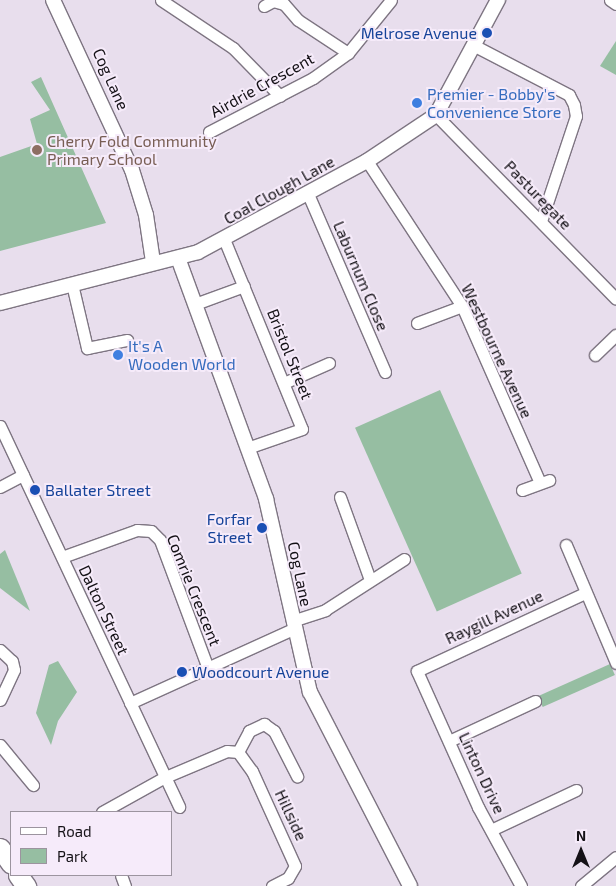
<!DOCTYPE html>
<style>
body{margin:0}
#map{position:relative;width:616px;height:886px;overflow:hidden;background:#e8deed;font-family:"Exo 2",sans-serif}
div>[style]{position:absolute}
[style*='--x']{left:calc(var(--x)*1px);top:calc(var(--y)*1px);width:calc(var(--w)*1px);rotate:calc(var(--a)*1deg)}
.green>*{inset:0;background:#96bea2;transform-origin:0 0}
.roads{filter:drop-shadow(1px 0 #7e7582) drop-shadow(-1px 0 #7e7582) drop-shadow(0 1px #7e7582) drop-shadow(0 -1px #7e7582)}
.minor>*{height:11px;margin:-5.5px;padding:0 5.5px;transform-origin:5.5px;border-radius:5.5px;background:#fff}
.tertiary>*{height:14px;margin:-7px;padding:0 7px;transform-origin:7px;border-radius:7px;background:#fff}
.trunk>*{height:19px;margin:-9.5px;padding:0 9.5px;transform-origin:9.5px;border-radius:9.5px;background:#fff}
.dots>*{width:14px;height:14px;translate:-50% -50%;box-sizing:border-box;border:2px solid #f6ebfa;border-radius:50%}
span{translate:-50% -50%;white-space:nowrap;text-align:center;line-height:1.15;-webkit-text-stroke:4px #f6ebfa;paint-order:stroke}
.transit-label{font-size:16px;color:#164399}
.right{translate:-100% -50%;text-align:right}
.left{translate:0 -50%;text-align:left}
.street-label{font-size:16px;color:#141116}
.shop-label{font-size:16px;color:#366cbe}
.education-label{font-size:16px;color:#785e54}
.legend{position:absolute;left:10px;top:811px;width:162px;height:65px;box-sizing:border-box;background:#f6ebfa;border:1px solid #9c949f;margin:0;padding:6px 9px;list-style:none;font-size:15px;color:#141116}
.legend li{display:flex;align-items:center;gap:10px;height:25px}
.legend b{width:25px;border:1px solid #9c949f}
.north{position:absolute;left:556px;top:826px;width:50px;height:50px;-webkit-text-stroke:4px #f6ebfa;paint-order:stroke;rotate:0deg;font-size:14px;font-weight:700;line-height:20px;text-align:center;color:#141116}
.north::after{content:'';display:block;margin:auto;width:18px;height:22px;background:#141116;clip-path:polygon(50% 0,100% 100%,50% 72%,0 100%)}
</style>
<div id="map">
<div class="green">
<i style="clip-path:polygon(616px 41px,616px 75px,600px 66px)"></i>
<i style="clip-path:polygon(41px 77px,106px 223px,0 251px,0 157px,37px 144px,30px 119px,50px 110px,31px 82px)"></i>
<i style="left:440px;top:390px;width:201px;height:93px;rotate:66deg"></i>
<i style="clip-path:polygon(5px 550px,30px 611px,0 588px,0 554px)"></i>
<i style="clip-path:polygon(58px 661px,77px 692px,58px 721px,51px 745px,36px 713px,49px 665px)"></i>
<i style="left:610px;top:664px;width:12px;height:79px;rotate:66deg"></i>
</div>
<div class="roads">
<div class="minor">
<i style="--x:161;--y:0;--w:87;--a:33.7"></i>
<i style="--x:233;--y:48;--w:67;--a:45.6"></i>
<i style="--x:610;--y:0;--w:7;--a:34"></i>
<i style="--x:264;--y:6;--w:10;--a:-29"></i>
<i style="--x:273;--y:1;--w:11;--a:15"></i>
<i style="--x:284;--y:4;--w:21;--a:49"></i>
<i style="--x:298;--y:20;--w:60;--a:33.4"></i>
<i style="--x:475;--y:46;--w:106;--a:27.5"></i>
<i style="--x:569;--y:95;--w:11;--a:63"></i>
<i style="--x:574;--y:105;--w:11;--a:80"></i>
<i style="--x:576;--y:116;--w:111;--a:108.4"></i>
<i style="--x:436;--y:115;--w:257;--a:45.6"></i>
<i style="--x:209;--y:132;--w:117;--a:-27.4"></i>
<i style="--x:313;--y:78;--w:43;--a:-35.5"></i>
<i style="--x:348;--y:53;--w:68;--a:-50.9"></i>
<i style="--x:367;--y:161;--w:173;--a:56.8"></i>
<i style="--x:462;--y:306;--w:193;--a:66.2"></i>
<i style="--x:308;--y:194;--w:194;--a:66.6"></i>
<i style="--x:224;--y:239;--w:205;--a:67.7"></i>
<i style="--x:302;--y:429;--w:58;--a:160.9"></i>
<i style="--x:72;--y:284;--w:66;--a:76.8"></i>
<i style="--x:87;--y:348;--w:41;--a:-11.3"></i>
<i style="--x:195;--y:304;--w:52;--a:-20.2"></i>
<i style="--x:417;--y:323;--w:48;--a:-20.7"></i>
<i style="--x:595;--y:355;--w:29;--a:-44"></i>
<i style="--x:286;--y:382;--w:47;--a:-23.8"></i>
<i style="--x:0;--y:426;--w:421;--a:64.8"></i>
<i style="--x:0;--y:487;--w:26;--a:-28"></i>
<i style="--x:522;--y:490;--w:29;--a:-20"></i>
<i style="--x:340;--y:497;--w:85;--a:70.1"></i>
<i style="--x:566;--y:545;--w:128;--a:67"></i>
<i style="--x:62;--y:557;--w:80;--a:-19.8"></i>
<i style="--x:137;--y:530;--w:14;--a:4"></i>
<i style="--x:151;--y:531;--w:13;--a:45"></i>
<i style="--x:160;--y:540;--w:134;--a:69.5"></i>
<i style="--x:292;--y:621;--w:35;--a:-18"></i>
<i style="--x:325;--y:610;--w:94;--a:-32.8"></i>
<i style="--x:0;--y:650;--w:16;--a:43"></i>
<i style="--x:12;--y:661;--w:9;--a:77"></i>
<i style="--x:14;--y:670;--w:33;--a:115"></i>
<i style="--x:130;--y:703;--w:179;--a:-24.4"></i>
<i style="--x:449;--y:741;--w:95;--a:-24.9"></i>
<i style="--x:0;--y:745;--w:52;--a:50.5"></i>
<i style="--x:238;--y:752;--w:24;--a:-62"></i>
<i style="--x:249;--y:731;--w:17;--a:-25"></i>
<i style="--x:264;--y:724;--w:12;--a:35"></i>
<i style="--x:274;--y:731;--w:51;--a:62.9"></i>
<i style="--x:102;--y:812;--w:70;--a:-29.1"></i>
<i style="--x:163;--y:778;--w:69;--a:-22.9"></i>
<i style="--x:227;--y:751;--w:11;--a:5"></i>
<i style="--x:238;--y:752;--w:24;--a:54"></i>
<i style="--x:252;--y:771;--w:104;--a:65.6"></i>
<i style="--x:295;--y:866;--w:14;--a:120"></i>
<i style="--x:288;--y:878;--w:18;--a:153"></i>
<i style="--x:491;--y:830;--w:94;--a:-25.2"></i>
<i style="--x:121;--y:875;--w:12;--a:70"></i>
<i style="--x:521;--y:886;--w:90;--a:-118.6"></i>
<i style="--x:478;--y:807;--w:149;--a:-114.2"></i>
<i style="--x:417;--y:671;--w:185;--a:-24.9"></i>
<i style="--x:581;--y:886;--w:45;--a:-39.6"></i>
</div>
<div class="tertiary">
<i style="--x:53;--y:0;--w:187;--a:65.1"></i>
<i style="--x:132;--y:170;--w:47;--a:72.7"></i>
<i style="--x:146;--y:215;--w:48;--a:81.5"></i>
<i style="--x:178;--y:258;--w:257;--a:69.9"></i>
<i style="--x:266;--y:499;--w:198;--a:77.2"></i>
<i style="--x:310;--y:692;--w:218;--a:62.7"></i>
<i style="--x:0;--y:303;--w:204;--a:-14.4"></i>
<i style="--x:198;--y:252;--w:192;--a:-28.3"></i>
<i style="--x:367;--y:161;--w:83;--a:-33.7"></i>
<i style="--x:436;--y:115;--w:131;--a:-61.7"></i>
</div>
<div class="trunk">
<i style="--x:0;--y:848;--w:19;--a:55"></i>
<i style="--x:18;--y:875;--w:14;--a:54"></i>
</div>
</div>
<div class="dots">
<i style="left:487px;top:33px;background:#1a4fb4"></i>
<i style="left:417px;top:103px;background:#3f7fe0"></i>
<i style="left:37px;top:150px;background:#8d6e63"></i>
<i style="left:118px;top:355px;background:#3f7fe0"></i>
<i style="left:35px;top:490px;background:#1a4fb4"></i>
<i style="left:262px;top:528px;background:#1a4fb4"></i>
<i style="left:182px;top:672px;background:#1a4fb4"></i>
</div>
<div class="transit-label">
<span class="right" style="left:477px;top:33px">Melrose Avenue</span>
<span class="left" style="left:45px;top:490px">Ballater Street</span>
<span class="right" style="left:252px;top:528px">Forfar<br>Street</span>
<span class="left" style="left:192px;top:672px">Woodcourt Avenue</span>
</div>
<div class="street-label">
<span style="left:111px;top:79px;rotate:66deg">Cog Lane</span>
<span style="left:262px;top:85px;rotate:-29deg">Airdrie Crescent</span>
<span style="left:279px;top:190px;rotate:-29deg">Coal Clough Lane</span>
<span style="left:538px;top:195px;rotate:46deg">Pasturegate</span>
<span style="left:361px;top:276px;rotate:67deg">Laburnum Close</span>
<span style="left:497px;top:351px;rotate:65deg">Westbourne Avenue</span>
<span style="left:290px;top:354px;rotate:68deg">Bristol Street</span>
<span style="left:300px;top:574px;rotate:78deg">Cog Lane</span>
<span style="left:194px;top:590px;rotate:68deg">Comrie Crescent</span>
<span style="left:104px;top:610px;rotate:65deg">Dalton Street</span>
<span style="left:494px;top:617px;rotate:-25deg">Raygill Avenue</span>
<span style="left:482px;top:773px;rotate:65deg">Linton Drive</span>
<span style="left:291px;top:815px;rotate:65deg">Hillside</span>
</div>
<div class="shop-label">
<span class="left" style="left:427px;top:103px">Premier - Bobby's<br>Convenience Store</span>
<span class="left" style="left:128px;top:355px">It's A<br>Wooden World</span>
</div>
<div class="education-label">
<span class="left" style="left:47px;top:150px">Cherry Fold Community<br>Primary School</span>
</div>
<ul class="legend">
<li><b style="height:6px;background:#fff"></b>Road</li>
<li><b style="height:14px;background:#96bea2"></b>Park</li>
</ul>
<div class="north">N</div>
</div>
